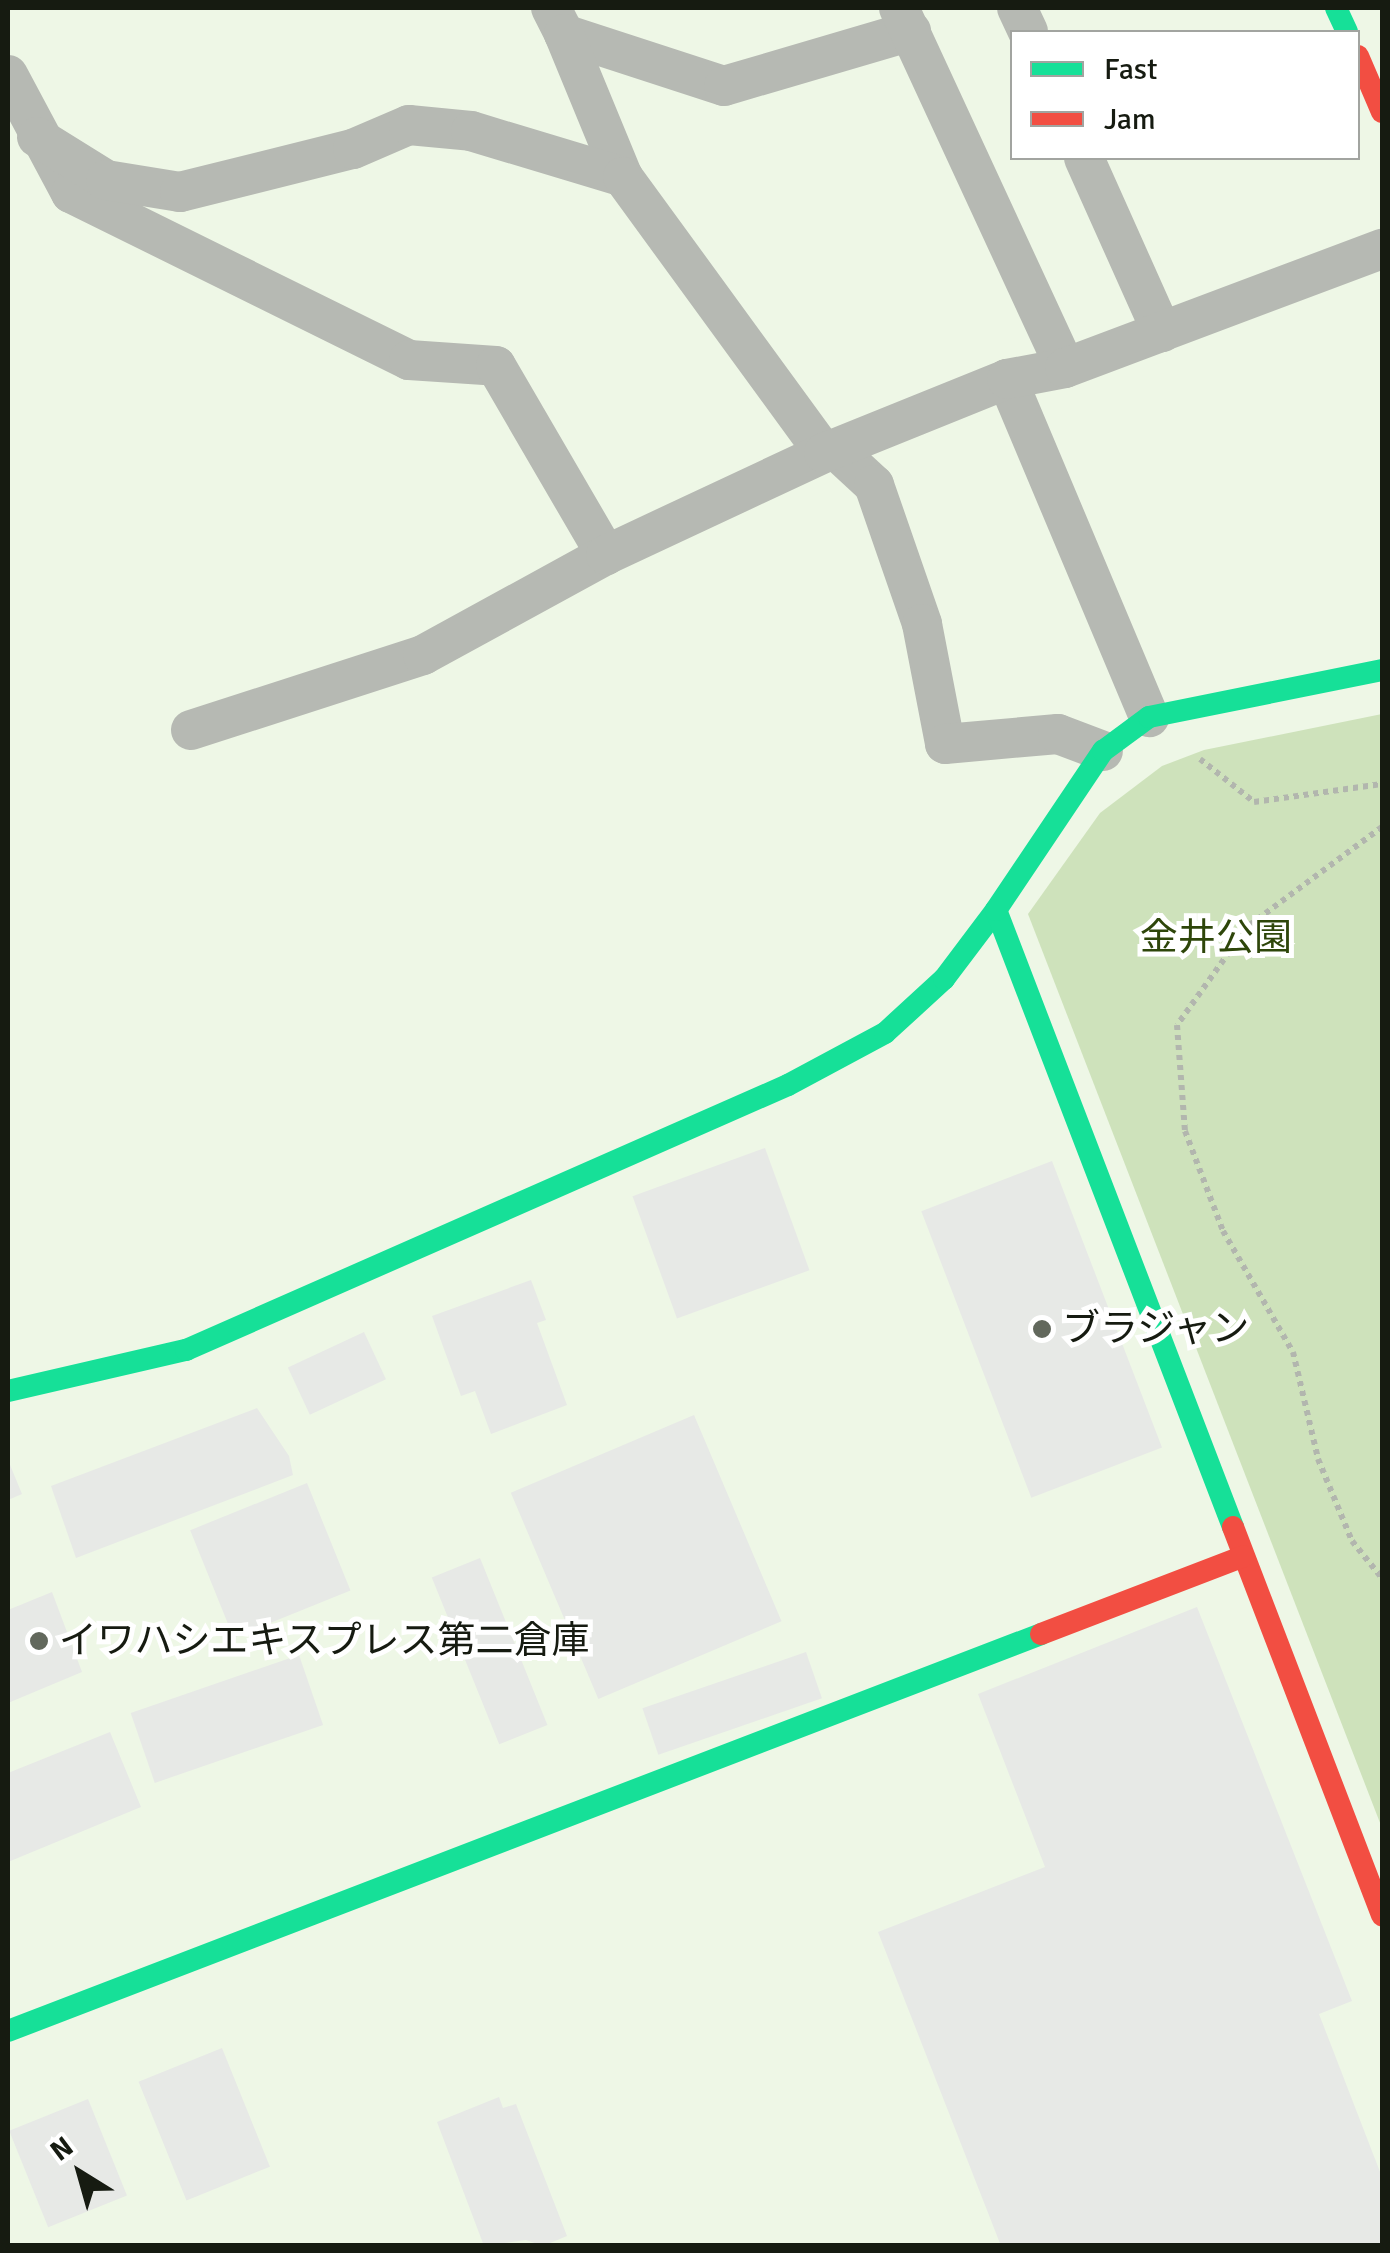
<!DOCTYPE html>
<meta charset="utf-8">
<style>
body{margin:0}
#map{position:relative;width:1390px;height:2253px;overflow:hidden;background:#eef7e6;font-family:Signika,"Noto Sans JP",sans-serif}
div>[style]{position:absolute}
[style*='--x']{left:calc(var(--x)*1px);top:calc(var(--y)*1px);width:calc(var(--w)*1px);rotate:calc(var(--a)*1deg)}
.green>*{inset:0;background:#cee2bb}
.building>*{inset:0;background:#e7e9e6;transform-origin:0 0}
.path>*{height:6px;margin-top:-3px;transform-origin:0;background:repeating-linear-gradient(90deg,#b2b6ae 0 5px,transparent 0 10px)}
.street>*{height:40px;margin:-20px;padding:0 20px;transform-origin:20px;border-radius:20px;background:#b6b9b3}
.fast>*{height:22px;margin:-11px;padding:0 11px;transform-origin:11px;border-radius:11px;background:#16e098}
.jam>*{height:22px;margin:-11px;padding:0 11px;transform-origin:11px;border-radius:11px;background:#f24e42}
.dots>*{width:28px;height:28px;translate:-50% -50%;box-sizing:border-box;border:5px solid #fff;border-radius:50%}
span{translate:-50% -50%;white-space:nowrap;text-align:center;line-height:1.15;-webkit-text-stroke:10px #fff;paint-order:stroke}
.park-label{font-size:38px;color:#2e460a}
.poi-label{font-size:38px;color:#161b11}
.left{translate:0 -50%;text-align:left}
.frame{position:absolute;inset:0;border:10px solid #161b11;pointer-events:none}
.legend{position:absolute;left:1010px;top:30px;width:350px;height:130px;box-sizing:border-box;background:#fff;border:2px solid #a2a4a0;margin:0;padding:12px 18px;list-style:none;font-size:30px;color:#161b11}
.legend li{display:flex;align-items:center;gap:20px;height:50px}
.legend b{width:50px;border:2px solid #a2a4a0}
.north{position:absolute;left:30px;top:2123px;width:100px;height:100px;-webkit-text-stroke:8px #fff;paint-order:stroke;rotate:323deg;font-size:28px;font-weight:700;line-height:40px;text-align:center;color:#161b11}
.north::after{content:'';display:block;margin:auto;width:35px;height:45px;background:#161b11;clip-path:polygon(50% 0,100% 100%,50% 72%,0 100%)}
</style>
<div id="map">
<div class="green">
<i style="clip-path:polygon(1382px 714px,1382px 1828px,1028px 914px,1100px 813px,1162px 766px,1204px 750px)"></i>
</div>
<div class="building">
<i style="left:765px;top:1148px;width:130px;height:141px;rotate:70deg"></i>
<i style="left:1052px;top:1161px;width:307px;height:140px;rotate:69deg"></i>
<i style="clip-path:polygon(531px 1280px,546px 1320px,537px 1323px,567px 1405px,491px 1434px,475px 1391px,461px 1396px,432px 1316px)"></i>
<i style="left:364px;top:1332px;width:52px;height:84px;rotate:65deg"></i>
<i style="clip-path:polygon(257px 1408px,289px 1456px,293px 1475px,76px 1558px,51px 1486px)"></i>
<i style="left:694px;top:1415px;width:224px;height:199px;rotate:67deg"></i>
<i style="clip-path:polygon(8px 1460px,22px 1494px,8px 1500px)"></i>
<i style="left:307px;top:1483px;width:116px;height:126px;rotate:68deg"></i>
<i style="left:480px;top:1558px;width:180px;height:52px;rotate:68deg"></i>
<i style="clip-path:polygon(52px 1592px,82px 1672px,8px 1703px,8px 1610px)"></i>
<i style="clip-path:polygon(1197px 1607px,1352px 2001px,1319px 2014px,1382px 2177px,1382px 2246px,1001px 2246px,878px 1932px,1045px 1867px,978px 1694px)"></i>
<i style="left:806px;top:1652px;width:49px;height:173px;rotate:71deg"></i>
<i style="left:299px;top:1655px;width:74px;height:178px;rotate:71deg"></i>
<i style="clip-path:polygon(110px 1732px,141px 1807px,8px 1862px,8px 1773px)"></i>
<i style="left:222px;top:2048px;width:128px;height:90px;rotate:68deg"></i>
<i style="clip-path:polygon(499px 2097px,503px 2108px,516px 2104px,567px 2236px,543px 2246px,526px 2240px,484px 2246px,437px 2122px)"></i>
<i style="left:88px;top:2099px;width:104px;height:85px;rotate:68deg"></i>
</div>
<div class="path">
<i style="--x:1200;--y:759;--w:69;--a:38.5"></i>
<i style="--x:1254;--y:802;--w:129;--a:-8"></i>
<i style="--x:1382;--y:827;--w:168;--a:143.5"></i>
<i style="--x:1247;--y:927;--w:120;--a:125.5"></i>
<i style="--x:1177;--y:1025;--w:106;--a:85.7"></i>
<i style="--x:1185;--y:1131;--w:107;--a:69.2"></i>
<i style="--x:1223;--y:1231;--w:140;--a:60"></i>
<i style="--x:1293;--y:1352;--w:110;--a:76.8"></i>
<i style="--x:1318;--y:1459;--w:89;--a:67.5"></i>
<i style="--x:1352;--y:1541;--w:48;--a:51"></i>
</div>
<div class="street">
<i style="--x:551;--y:8;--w:29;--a:63"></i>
<i style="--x:564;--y:34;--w:168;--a:18"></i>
<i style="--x:724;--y:86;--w:195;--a:-16.4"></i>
<i style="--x:899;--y:8;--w:396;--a:65.2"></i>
<i style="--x:1017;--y:8;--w:26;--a:65"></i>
<i style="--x:564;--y:34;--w:155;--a:67.6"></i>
<i style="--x:8;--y:75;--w:134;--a:61.9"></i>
<i style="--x:71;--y:193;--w:377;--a:26.3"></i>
<i style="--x:409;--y:360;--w:87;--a:3.9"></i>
<i style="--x:496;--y:366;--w:219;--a:59.8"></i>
<i style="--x:37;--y:137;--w:81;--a:31.9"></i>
<i style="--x:106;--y:180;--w:75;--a:9.2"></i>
<i style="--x:180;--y:192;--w:178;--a:-14"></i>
<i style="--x:353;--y:149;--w:61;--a:-23.2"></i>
<i style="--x:409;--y:125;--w:62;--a:5.5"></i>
<i style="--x:471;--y:131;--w:159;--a:16.8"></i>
<i style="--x:623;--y:177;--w:341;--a:53.9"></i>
<i style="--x:1084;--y:158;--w:191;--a:65.9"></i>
<i style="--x:1007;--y:379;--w:367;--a:67.2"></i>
<i style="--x:835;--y:449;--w:53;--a:42.7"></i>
<i style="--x:874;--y:485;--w:147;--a:70.9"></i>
<i style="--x:922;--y:624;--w:122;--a:79.1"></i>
<i style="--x:945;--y:744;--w:113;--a:-5.1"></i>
<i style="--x:1058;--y:734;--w:48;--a:20.7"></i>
<i style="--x:191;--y:730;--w:244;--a:-17.9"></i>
<i style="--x:423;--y:655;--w:209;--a:-28.7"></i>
<i style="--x:606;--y:555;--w:241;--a:-25.1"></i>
<i style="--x:824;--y:453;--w:197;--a:-22"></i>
<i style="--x:1007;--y:379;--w:59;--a:-10.7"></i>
<i style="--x:1065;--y:368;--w:339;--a:-20.6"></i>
</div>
<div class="fast">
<i style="--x:1336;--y:8;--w:26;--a:65"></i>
<i style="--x:8;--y:1391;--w:183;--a:-13"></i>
<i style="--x:186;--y:1350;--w:658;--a:-23.76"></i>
<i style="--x:788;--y:1085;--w:110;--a:-28.2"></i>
<i style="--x:885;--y:1033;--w:80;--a:-42.5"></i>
<i style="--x:944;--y:979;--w:86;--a:-53"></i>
<i style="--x:1233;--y:1527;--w:661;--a:-111.01"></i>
<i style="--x:996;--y:910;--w:192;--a:-56.1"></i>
<i style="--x:1103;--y:751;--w:57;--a:-36.5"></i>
<i style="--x:1149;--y:717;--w:238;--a:-11.4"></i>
<i style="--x:8;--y:2031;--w:1107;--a:-21.02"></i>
</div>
<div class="jam">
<i style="--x:1358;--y:56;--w:61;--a:66.8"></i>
<i style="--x:1233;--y:1527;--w:416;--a:69"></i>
<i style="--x:1041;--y:1634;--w:217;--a:-21"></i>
</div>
<div class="dots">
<i style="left:1042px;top:1329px;background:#62685c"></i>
<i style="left:39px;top:1641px;background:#62685c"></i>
</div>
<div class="park-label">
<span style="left:1216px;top:938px">金井公園</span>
</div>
<div class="poi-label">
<span class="left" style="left:1062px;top:1329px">ブラジャン</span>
<span class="left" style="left:59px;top:1641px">イワハシエキスプレス第二倉庫</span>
</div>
<div class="frame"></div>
<ul class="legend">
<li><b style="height:12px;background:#16e098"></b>Fast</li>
<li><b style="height:12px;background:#f24e42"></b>Jam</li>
</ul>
<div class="north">N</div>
</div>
